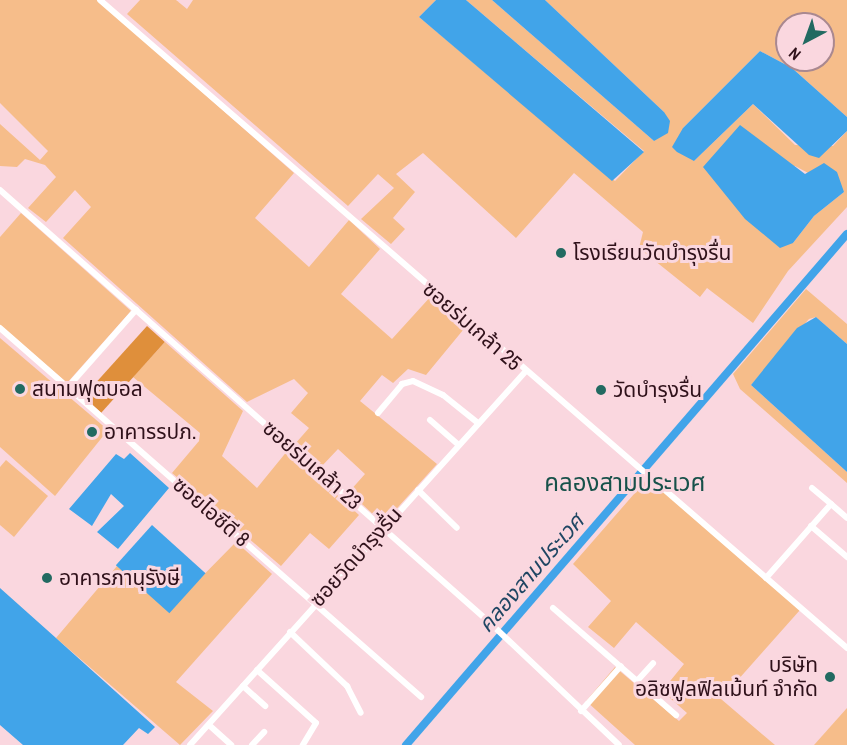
<!DOCTYPE html>
<meta charset="utf-8">
<style>
body{margin:0}
#map{position:relative;width:847px;height:745px;overflow:hidden;background:#fad7df;font-family:"Archivo Narrow","Noto Sans Thai",sans-serif}
div>[style]{position:absolute}
[style*='--x']{left:calc(var(--x)*1px);top:calc(var(--y)*1px);width:calc(var(--w)*1px);rotate:calc(var(--a)*1deg)}
.green>*{inset:0;background:#f6bd8a}
.forest>*{inset:0;background:#df8f3b;transform-origin:0 0}
.water>*{inset:0;background:#41a4e9;transform-origin:0 0}
.canal>*{height:8px;margin:-4px;padding:0 4px;transform-origin:4px;border-radius:4px;background:#41a4e9}
.minor>*{height:6px;margin:-3px;padding:0 3px;transform-origin:3px;border-radius:3px;background:#fff}
.dots>*{width:16px;height:16px;translate:-50% -50%;box-sizing:border-box;border:3px solid #fad7df;border-radius:50%}
span{translate:-50% -50%;white-space:nowrap;text-align:center;line-height:1.15;-webkit-text-stroke:6px #fad7df;paint-order:stroke}
.poi-label{font-size:21px;color:#2f111a}
.left{translate:0 -50%;text-align:left}
.right{translate:-100% -50%;text-align:right}
.street-label{font-size:21px;color:#2f111a}
.water-label{font-size:22px;color:#1f4663;font-style:italic}
.quarter-label{font-size:24px;color:#17514a}
.north{position:absolute;left:775px;top:12px;width:60px;height:60px;box-sizing:border-box;background:#fad7df;border:2px solid #a98890;border-radius:50%;rotate:221deg;font-size:16px;font-weight:700;line-height:24px;text-align:center;color:#2f111a}
.north::after{content:'';display:block;margin:auto;width:21px;height:27px;background:#226a61;clip-path:polygon(50% 0,100% 100%,50% 72%,0 100%)}
</style>
<div id="map">
<div class="green">
<i style="clip-path:polygon(0 0,98px 0,294px 173px,255px 218px,309px 267px,349px 220px,380px 249px,341px 294px,392px 339px,432px 295px,468px 324px,426px 375px,408px 369px,393px 383px,382px 375px,360px 401px,437px 464px,390px 516px,376px 517px,349px 492px,365px 474px,338px 449px,321px 467px,295px 444px,309px 428px,291px 413px,308px 393px,294px 379px,247px 402px,63px 238px,91px 207px,75px 190px,46px 222px,28px 208px,56px 177px,45px 165px,25px 159px,17px 167px,0 166px,0 124px,40px 160px,48px 151px,0 103px)"></i>
<i style="clip-path:polygon(evenodd,140px 0,176px 0,187px 9px,193px 0,436px 0,419px 17px,615px 181px,644px 151px,466px 0,492px 0,654px 141px,664px 112px,545px 0,847px 0,847px 117px,792px 68px,760px 51px,683px 128px,694px 161px,753px 104px,795px 145px,833px 146px,847px 131px,847px 207px,788px 271px,753px 323px,707px 288px,700px 297px,639px 248px,643px 232px,574px 173px,516px 238px,423px 153px,396px 174px,415px 192px,393px 218px,405px 229px,391px 244px,361px 219px,394px 188px,378px 174px,348px 206px,127px 14px,140px 0,787px 24px,823px 24px,823px 60px,787px 60px,787px 24px,140px 0,795px 166px,844px 192px,814px 216px,793px 243px,708px 171px,795px 166px)"></i>
<i style="clip-path:polygon(21px 213px,131px 311px,67px 383px,0 325px,0 237px)"></i>
<i style="clip-path:polygon(806px 289px,847px 324px,847px 344px,816px 317px,809px 319px,751px 385px,847px 472px,847px 483px,740px 389px,733px 374px)"></i>
<i style="clip-path:polygon(0 338px,108px 430px,55px 496px,0 447px)"></i>
<i style="clip-path:polygon(165px 342px,243px 411px,222px 456px,257px 488px,288px 450px,359px 515px,329px 549px,310px 533px,281px 566px,172px 473px,199px 441px,200px 433px,133px 377px)"></i>
<i style="clip-path:polygon(6px 460px,48px 496px,14px 537px,0 525px,0 467px)"></i>
<i style="clip-path:polygon(648px 478px,800px 610px,721px 699px,775px 745px,635px 745px,586px 701px,615px 667px,679px 721px,687px 713px,662px 691px,684px 664px,636px 622px,614px 648px,588px 627px,611px 601px,573px 564px)"></i>
<i style="clip-path:polygon(236px 542px,272px 574px,176px 682px,213px 711px,180px 745px,56px 638px,117px 566px,170px 609px)"></i>
<i style="clip-path:polygon(847px 708px,847px 745px,814px 745px)"></i>
</div>
<div class="forest">
<i style="left:147px;top:326px;width:24px;height:95px;rotate:42deg"></i>
</div>
<div class="water">
<i style="clip-path:polygon(436px 0,466px 0,644px 152px,612px 181px,419px 17px)"></i>
<i style="clip-path:polygon(492px 0,545px 0,664px 112px,670px 121px,668px 133px,654px 141px)"></i>
<i style="clip-path:polygon(760px 51px,792px 68px,847px 117px,847px 131px,819px 158px,809px 155px,753px 104px,694px 161px,677px 152px,672px 147px,683px 128px)"></i>
<i style="clip-path:polygon(740px 125px,805px 174px,824px 163px,837px 172px,844px 192px,814px 216px,793px 243px,780px 248px,745px 219px,703px 167px)"></i>
<i style="clip-path:polygon(816px 317px,847px 344px,847px 472px,751px 385px,797px 328px)"></i>
<i style="clip-path:polygon(130px 453px,169px 488px,118px 549px,97px 532px,124px 506px,111px 494px,92px 526px,69px 509px,116px 454px,124px 459px)"></i>
<i style="left:152px;top:525px;width:72px;height:54px;rotate:42deg"></i>
<i style="clip-path:polygon(0 588px,56px 638px,155px 727px,148px 734px,139px 728px,123px 745px,23px 745px,0 725px)"></i>
</div>
<div class="canal">
<i style="--x:406;--y:745;--w:675;--a:-49.21"></i>
</div>
<div class="minor">
<i style="--x:100;--y:0;--w:989;--a:40.94"></i>
<i style="--x:0;--y:190;--w:651;--a:41.45"></i>
<i style="--x:488;--y:621;--w:180;--a:43.4"></i>
<i style="--x:0;--y:328;--w:560;--a:41.23"></i>
<i style="--x:68;--y:387;--w:103;--a:-48.6"></i>
<i style="--x:378;--y:413;--w:38;--a:-50"></i>
<i style="--x:402;--y:384;--w:11;--a:-15"></i>
<i style="--x:413;--y:381;--w:33;--a:25"></i>
<i style="--x:443;--y:395;--w:45;--a:38.7"></i>
<i style="--x:430;--y:420;--w:38;--a:41"></i>
<i style="--x:812;--y:488;--w:25;--a:40"></i>
<i style="--x:418;--y:490;--w:54;--a:44.3"></i>
<i style="--x:811;--y:526;--w:48;--a:40.7"></i>
<i style="--x:766;--y:578;--w:98;--a:-48.7"></i>
<i style="--x:831;--y:504;--w:21;--a:41"></i>
<i style="--x:553;--y:608;--w:111;--a:41"></i>
<i style="--x:637;--y:681;--w:24;--a:-48"></i>
<i style="--x:290;--y:632;--w:79;--a:43.5"></i>
<i style="--x:347;--y:686;--w:30;--a:63"></i>
<i style="--x:257;--y:670;--w:79;--a:41.9"></i>
<i style="--x:316;--y:723;--w:26;--a:121"></i>
<i style="--x:637;--y:681;--w:52;--a:41.1"></i>
<i style="--x:243;--y:686;--w:30;--a:42"></i>
<i style="--x:581;--y:711;--w:60;--a:-48.4"></i>
<i style="--x:209;--y:725;--w:30;--a:42"></i>
<i style="--x:190;--y:745;--w:501;--a:-48.07"></i>
<i style="--x:252;--y:745;--w:18;--a:-47"></i>
</div>
<div class="dots">
<i style="left:561px;top:253px;background:#226a61"></i>
<i style="left:20px;top:389px;background:#226a61"></i>
<i style="left:601px;top:390px;background:#226a61"></i>
<i style="left:92px;top:432px;background:#226a61"></i>
<i style="left:47px;top:578px;background:#226a61"></i>
<i style="left:830px;top:677px;background:#226a61"></i>
</div>
<div class="poi-label">
<span class="left" style="left:573px;top:253px">โรงเรียนวัดบำรุงรื่น</span>
<span class="left" style="left:32px;top:389px">สนามฟุตบอล</span>
<span class="left" style="left:613px;top:390px">วัดบำรุงรื่น</span>
<span class="left" style="left:104px;top:432px">อาคารรปภ.</span>
<span class="left" style="left:59px;top:578px">อาคารภานุรังษี</span>
<span class="right" style="left:818px;top:677px">บริษัท<br>อลิซฟูลฟิลเม้นท์ จำกัด</span>
</div>
<div class="street-label">
<span style="left:472px;top:326px;rotate:41deg">ซอยร่มเกล้า 25</span>
<span style="left:312px;top:465px;rotate:41deg">ซอยร่มเกล้า 23</span>
<span style="left:211px;top:512px;rotate:41deg">ซอยไอซีดี 8</span>
<span style="left:356px;top:557px;rotate:-48deg">ซอยวัดบำรุงรื่น</span>
</div>
<div class="water-label">
<span style="left:531px;top:573px;rotate:-49deg">คลองสามประเวศ</span>
</div>
<div class="quarter-label">
<span style="left:625px;top:483px">คลองสามประเวศ</span>
</div>
<div class="north">N</div>
</div>
